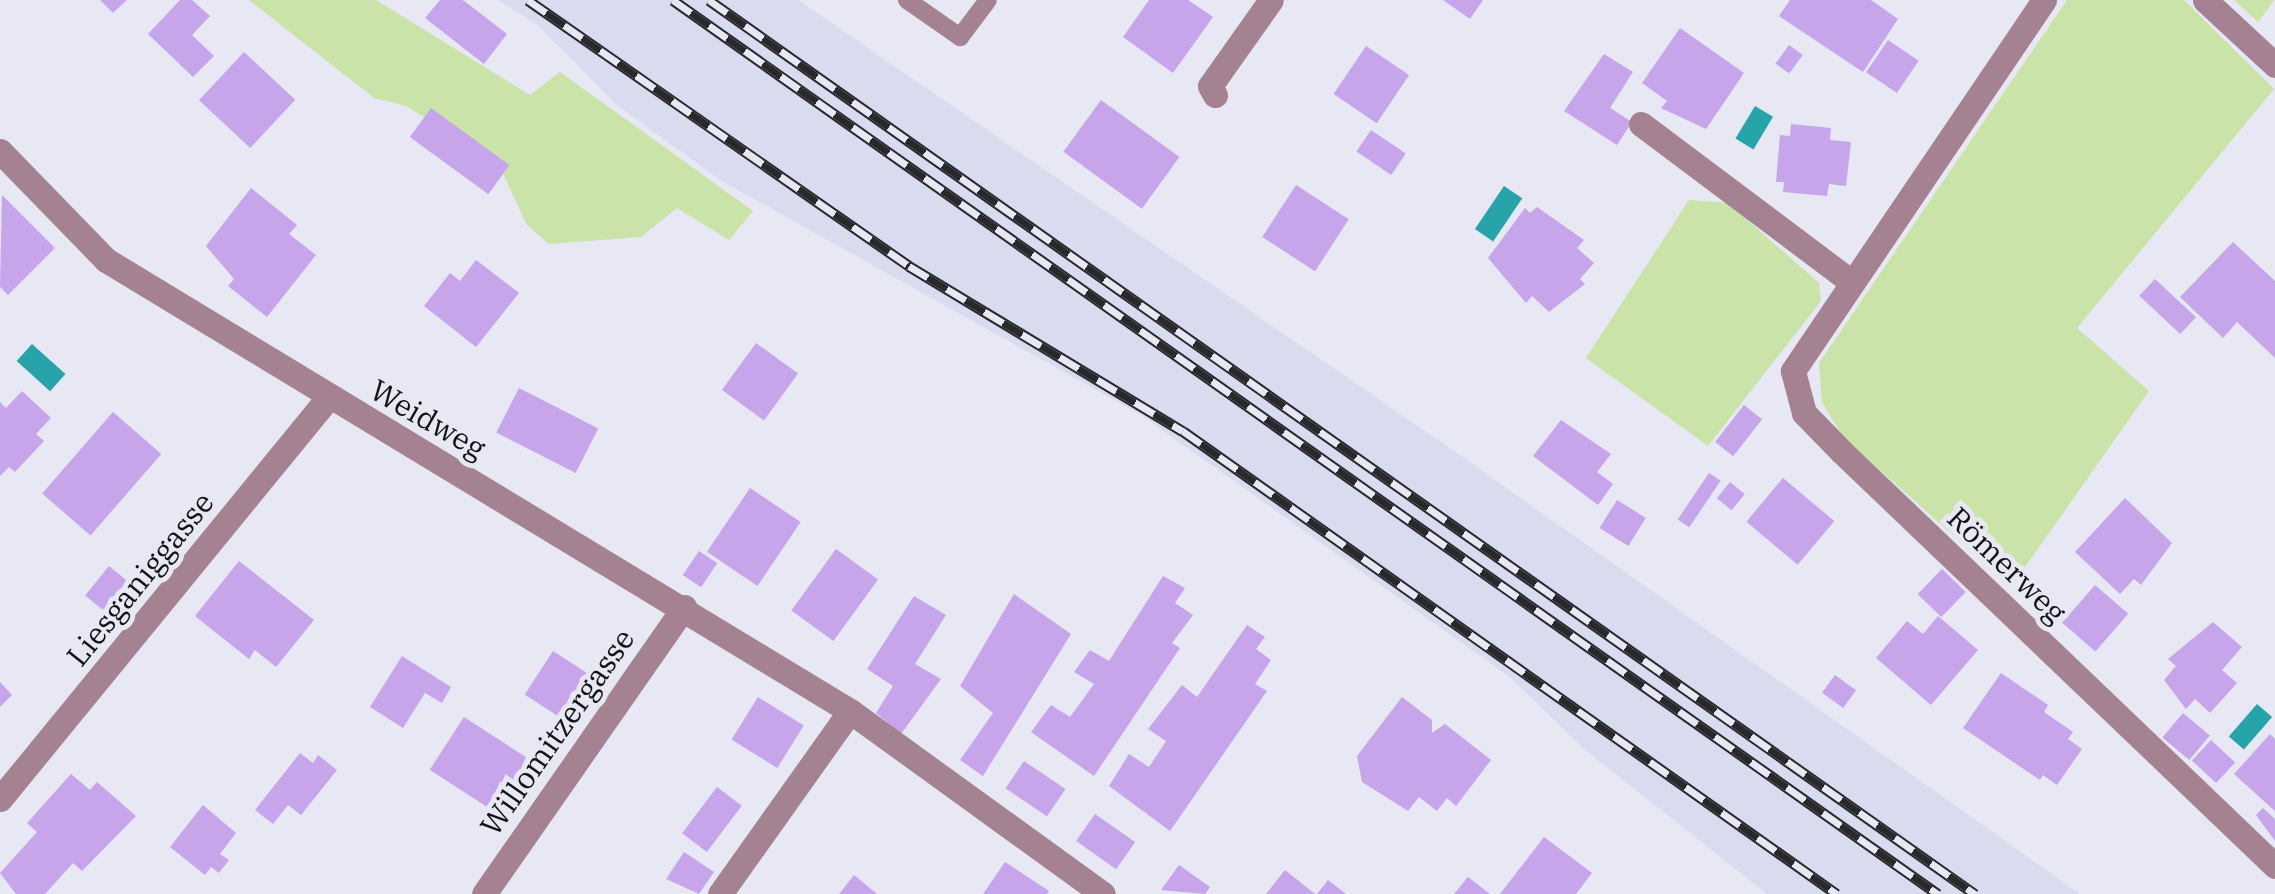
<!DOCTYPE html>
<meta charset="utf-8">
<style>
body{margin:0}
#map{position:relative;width:2275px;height:894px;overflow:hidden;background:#e7e8f4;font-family:"IBM Plex Serif",serif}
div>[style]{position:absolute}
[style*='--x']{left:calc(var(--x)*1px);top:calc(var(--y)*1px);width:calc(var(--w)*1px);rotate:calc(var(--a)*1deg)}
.built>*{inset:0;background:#d9dbee}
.green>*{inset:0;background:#cae3a8}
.water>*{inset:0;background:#27a3aa;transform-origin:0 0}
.building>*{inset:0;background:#c6a5ea;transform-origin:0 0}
.service>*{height:18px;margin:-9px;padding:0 9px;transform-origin:9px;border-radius:9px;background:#a48292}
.minor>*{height:25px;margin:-12.5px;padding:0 12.5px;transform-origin:12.5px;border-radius:12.5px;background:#a48292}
.rail>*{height:11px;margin-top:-5.5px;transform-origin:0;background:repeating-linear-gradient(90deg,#e7e8f4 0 22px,#28282d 0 44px);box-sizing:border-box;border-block:2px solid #28282d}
span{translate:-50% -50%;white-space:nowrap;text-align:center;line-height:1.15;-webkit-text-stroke:10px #e7e8f4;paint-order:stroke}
.street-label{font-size:30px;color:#121216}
</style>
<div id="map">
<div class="built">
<i style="clip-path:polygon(498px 0,798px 0,1454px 451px,2080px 894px,1767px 894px,1583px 748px,1510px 677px,1141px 415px,722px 181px,618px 106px,538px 25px)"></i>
</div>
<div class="green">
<i style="clip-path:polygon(249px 0,376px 0,530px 95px,560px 72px,753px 211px,729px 240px,677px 208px,641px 237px,549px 244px,527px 225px,497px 161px,406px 106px,374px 98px)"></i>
<i style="clip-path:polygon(2067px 0,2184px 0,2274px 89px,2077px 328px,2149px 391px,2011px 587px,1843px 437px,1822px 402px,1819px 363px)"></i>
<i style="clip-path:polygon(2234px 0,2274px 0,2258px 22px)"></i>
<i style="clip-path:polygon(1689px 200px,1728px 203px,1819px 283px,1821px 301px,1708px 446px,1586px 358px)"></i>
</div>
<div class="water">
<i style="left:1755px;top:106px;width:21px;height:38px;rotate:31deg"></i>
<i style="left:1504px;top:186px;width:22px;height:52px;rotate:34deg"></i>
<i style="left:32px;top:344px;width:45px;height:23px;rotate:42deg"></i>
<i style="left:2257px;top:704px;width:20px;height:43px;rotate:41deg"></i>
</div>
<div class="building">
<i style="clip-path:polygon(100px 0,127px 0,113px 13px)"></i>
<i style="clip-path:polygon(180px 0,192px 0,210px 16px,192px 35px,214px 56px,193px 77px,148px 34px)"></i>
<i style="clip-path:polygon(440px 0,463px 0,507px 34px,484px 64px,425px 18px)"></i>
<i style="clip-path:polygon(1149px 0,1188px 0,1213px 17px,1173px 73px,1123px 37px)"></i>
<i style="clip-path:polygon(1443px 0,1483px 0,1470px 19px)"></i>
<i style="clip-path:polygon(1790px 0,1871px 0,1898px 19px,1863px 72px,1779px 16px)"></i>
<i style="clip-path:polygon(1680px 28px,1744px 73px,1706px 129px,1661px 108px,1667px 101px,1642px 83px)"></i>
<i style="left:1888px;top:40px;width:37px;height:39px;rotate:34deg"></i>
<i style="left:1789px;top:45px;width:17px;height:23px;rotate:36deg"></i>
<i style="left:1366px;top:46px;width:52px;height:58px;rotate:34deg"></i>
<i style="left:244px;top:52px;width:70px;height:66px;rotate:43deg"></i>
<i style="clip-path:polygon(1604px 54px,1633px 72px,1610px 108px,1632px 122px,1617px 145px,1564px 111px)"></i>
<i style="left:1101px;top:100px;width:97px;height:64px;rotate:36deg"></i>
<i style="left:431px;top:108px;width:97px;height:36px;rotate:36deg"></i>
<i style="clip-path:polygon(1791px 124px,1831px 128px,1830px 140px,1851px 142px,1846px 186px,1829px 184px,1827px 196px,1783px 192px,1784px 182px,1776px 182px,1780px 135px,1790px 136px)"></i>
<i style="left:1371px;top:130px;width:42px;height:26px;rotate:34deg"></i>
<i style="left:1296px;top:185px;width:63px;height:62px;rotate:33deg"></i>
<i style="clip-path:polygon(251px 188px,297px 225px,289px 234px,316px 255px,267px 317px,228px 286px,234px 279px,206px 246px)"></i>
<i style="clip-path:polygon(2px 195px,55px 248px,8px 295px,0 287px)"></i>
<i style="clip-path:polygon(1537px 207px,1584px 240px,1577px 248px,1594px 263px,1580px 279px,1585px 284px,1549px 312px,1532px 296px,1526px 303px,1488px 258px,1525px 208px,1530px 213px)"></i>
<i style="clip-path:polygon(2233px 242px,2275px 281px,2275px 358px,2237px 322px,2223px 338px,2180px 297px)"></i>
<i style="clip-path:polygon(476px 260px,519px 293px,476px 347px,424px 306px,450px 273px,460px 281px)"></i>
<i style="left:2155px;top:279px;width:56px;height:23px;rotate:43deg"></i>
<i style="left:756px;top:343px;width:52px;height:58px;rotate:36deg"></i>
<i style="left:519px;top:388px;width:89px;height:50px;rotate:27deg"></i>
<i style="clip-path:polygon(22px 391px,51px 418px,36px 434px,44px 441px,15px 472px,9px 467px,0 476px,0 402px,6px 408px)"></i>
<i style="left:1744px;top:405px;width:23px;height:47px;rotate:38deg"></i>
<i style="left:113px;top:412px;width:64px;height:108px;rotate:41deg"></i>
<i style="clip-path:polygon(1561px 420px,1611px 454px,1597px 472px,1613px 484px,1598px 505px,1533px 456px)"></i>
<i style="left:1709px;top:473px;width:14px;height:56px;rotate:34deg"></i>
<i style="left:1783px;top:478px;width:67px;height:57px;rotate:40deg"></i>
<i style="left:1730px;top:482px;width:19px;height:21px;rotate:39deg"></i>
<i style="left:750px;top:488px;width:61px;height:77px;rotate:34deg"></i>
<i style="clip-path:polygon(2125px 498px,2172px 543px,2141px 585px,2134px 579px,2120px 594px,2075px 552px)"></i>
<i style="left:1617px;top:500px;width:34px;height:33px;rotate:32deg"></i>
<i style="left:836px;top:549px;width:52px;height:76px;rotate:36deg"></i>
<i style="left:699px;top:551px;width:22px;height:29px;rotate:34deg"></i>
<i style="clip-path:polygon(239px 561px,314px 620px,276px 667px,255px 650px,249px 659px,195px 616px)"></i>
<i style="left:109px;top:566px;width:46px;height:38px;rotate:39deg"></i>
<i style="left:1942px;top:569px;width:33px;height:35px;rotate:44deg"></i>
<i style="clip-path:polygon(1163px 576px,1185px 588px,1175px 603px,1193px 615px,1172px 643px,1180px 648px,1094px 776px,1031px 732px,1051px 705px,1070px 717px,1094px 684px,1074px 672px,1090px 650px,1109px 661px)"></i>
<i style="left:2095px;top:585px;width:44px;height:50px;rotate:41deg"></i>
<i style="clip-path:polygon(1014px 594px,1071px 634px,983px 776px,960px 760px,993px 713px,960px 686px)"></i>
<i style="clip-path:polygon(914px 596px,946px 615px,915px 664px,941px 679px,901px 734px,876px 713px,893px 686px,867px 669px)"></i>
<i style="clip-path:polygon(1938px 616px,1978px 650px,1931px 705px,1876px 658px,1907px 621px,1923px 634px)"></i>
<i style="clip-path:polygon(2213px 622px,2242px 647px,2222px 670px,2237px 683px,2210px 713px,2195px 699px,2186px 709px,2164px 680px,2176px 666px,2168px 659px)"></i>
<i style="clip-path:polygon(1247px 625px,1265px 637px,1256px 649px,1271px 660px,1255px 684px,1267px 691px,1170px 831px,1109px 786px,1129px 754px,1149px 767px,1166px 741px,1148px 729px,1182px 685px,1197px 697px)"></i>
<i style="left:553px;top:651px;width:45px;height:52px;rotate:33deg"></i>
<i style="clip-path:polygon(402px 656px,451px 687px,442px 703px,425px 693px,403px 728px,370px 707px)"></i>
<i style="clip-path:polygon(2001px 673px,2048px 705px,2044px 712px,2073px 732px,2068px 739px,2082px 749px,2057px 785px,2043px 775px,2040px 780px,1963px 728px)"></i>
<i style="left:1835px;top:675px;width:26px;height:22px;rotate:36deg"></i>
<i style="clip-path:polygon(0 682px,12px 695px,0 707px)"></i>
<i style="left:758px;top:697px;width:54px;height:50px;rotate:32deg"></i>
<i style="clip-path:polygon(1402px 697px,1432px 720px,1432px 733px,1445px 724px,1491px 760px,1456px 806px,1447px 798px,1437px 811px,1419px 797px,1408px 811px,1362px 782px,1357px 756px)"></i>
<i style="left:2183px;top:713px;width:35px;height:32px;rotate:40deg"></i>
<i style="left:464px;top:717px;width:90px;height:63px;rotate:33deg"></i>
<i style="clip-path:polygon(2270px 734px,2275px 739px,2275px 811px,2234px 774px)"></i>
<i style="left:2211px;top:740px;width:33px;height:28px;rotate:43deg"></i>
<i style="clip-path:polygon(300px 753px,313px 763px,318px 755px,337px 770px,301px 815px,288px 805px,273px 824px,255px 810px)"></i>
<i style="left:1024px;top:761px;width:50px;height:33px;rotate:34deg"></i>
<i style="clip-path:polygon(71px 774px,90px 790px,97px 782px,136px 816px,82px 871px,73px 863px,45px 894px,16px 894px,0 873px,37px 832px,27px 823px)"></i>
<i style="left:717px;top:787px;width:31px;height:58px;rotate:37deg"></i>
<i style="clip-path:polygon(203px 805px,236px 833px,220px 854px,229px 860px,219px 873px,211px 867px,205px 875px,170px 847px)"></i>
<i style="clip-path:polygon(2263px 808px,2275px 819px,2275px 841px,2256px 815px)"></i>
<i style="left:1095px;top:814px;width:49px;height:33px;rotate:35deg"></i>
<i style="clip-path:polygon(1544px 837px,1592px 873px,1576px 894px,1500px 894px)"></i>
<i style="clip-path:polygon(684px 852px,714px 872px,699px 894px,666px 879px)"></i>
<i style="clip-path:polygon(1005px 862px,1049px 891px,1047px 894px,983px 894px)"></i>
<i style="clip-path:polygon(1179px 865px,1210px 887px,1205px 894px,1161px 890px)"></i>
<i style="clip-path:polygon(1285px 870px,1315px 894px,1266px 894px)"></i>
<i style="clip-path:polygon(854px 875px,877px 894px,839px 894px)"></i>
<i style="clip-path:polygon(1468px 877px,1490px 894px,1454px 894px)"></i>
<i style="clip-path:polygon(1328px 880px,1346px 894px,1317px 894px)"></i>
</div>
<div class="service">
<i style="--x:907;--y:0;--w:65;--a:34.9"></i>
<i style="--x:960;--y:37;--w:46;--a:-52.9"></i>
</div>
<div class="minor">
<i style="--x:2044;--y:0;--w:448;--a:124.1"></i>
<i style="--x:1793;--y:371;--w:43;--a:75.3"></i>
<i style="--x:1804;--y:413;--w:54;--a:45.7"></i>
<i style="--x:1842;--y:452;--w:599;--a:43.71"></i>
<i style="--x:2205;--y:0;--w:96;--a:42.9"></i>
<i style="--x:1215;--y:95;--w:10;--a:-119"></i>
<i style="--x:1210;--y:86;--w:105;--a:-54.7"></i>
<i style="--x:1641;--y:124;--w:261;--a:36.9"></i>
<i style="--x:0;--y:151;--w:152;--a:45.8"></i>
<i style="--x:106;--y:260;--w:870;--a:31.22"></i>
<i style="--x:850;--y:711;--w:312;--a:35.9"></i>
<i style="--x:0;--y:799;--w:518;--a:-50.72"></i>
<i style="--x:484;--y:894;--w:350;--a:-55.1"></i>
<i style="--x:720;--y:894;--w:224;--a:-54.6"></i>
</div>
<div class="rail">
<i style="--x:528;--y:0;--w:465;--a:34.9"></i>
<i style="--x:909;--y:266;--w:320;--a:31.1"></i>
<i style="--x:1183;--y:431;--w:801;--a:35.3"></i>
<i style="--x:673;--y:0;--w:1549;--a:35.25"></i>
<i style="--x:709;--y:0;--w:1550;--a:35.23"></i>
</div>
<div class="street-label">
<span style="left:428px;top:419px;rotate:30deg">Weidweg</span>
<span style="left:2007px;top:565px;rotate:44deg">Römerweg</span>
<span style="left:140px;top:579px;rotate:-51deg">Liesganiggasse</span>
<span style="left:557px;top:732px;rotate:-55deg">Willomitzergasse</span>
</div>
</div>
